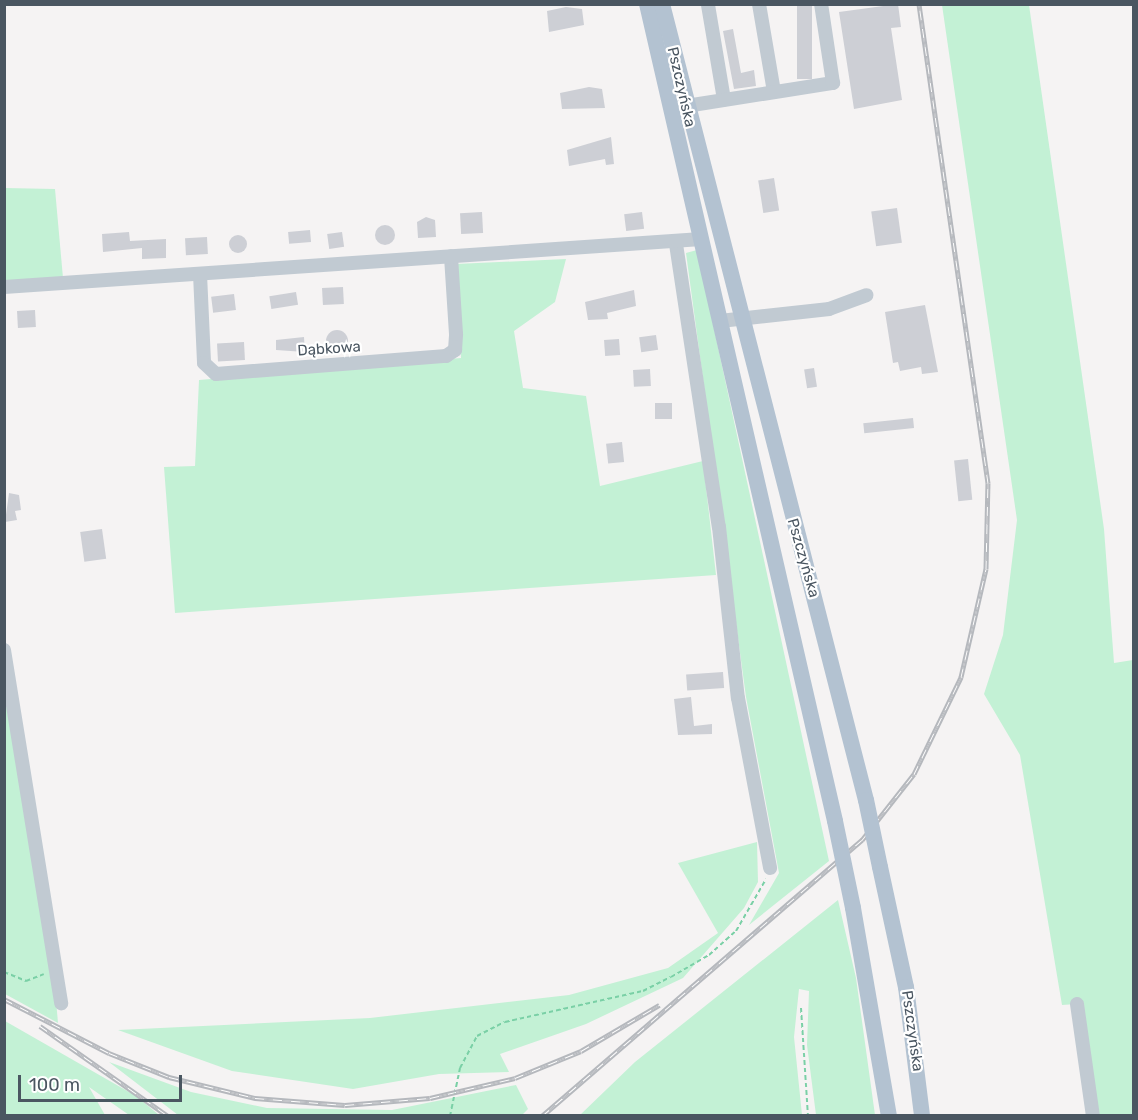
<!DOCTYPE html>
<meta charset="utf-8">
<style>
body{margin:0}
#map{position:relative;width:1138px;height:1120px;overflow:hidden;background:#f5f3f3;font-family:Rubik,sans-serif}
div>[style]{position:absolute}
[style*='--x']{left:calc(var(--x)*1px);top:calc(var(--y)*1px);width:calc(var(--w)*1px);rotate:calc(var(--a)*1deg)}
.green>*{inset:0;background:#c3f1d5}
.building>*{inset:0;background:#cdcfd5;transform-origin:0 0}
.round{border-radius:50%}
.path>*{height:2px;margin-top:-1px;transform-origin:0;background:repeating-linear-gradient(90deg,#7ad0a6 0 4.5px,transparent 0 7.5px)}
.minor>*{height:14px;margin:-7px;padding:0 7px;transform-origin:7px;border-radius:7px;background:#c1cad2}
.major>*{height:16px;margin:-8px;padding:0 8px;transform-origin:8px;border-radius:8px;background:#b3c2d1}
.rail>*{height:5px;margin-top:-2.5px;transform-origin:0;background:repeating-linear-gradient(90deg,#fff 0 9px,#b5b8bd 0 18px);box-sizing:border-box;border-block:2px solid #b5b8bd}
.major-bridge>*{height:16px;margin:-8px;padding:0 8px;transform-origin:8px;border-radius:8px;background:#b3c2d1}
span{translate:-50% -50%;white-space:nowrap;text-align:center;line-height:1.15;-webkit-text-stroke:4.5px #fff;paint-order:stroke}
.street-label{font-size:15px;color:#4a5661}
.frame{position:absolute;inset:0;border:6px solid #4a5661;pointer-events:none}
.scale{position:absolute;left:18px;top:1075px;width:164px;height:27px;box-sizing:border-box;border:3px solid #4a5661;border-top:0;padding-left:8px;font-size:18px;line-height:21px;white-space:nowrap;color:#4a5661;-webkit-text-stroke:4px #fff;paint-order:stroke}
</style>
<div id="map">
<div class="green">
<i style="clip-path:polygon(942px 5px,1029px 5px,1104px 529px,1114px 663px,1133px 660px,1133px 1115px,1094px 1115px,1076px 1004px,1062px 1005px,1020px 755px,984px 694px,1003px 635px,1017px 520px)"></i>
<i style="clip-path:polygon(5px 188px,55px 189px,63px 278px,5px 283px)"></i>
<i style="clip-path:polygon(697px 250px,829px 861px,749px 925px,779px 873px,746px 697px,686px 253px)"></i>
<i style="clip-path:polygon(566px 259px,555px 302px,514px 331px,523px 388px,586px 396px,600px 486px,703px 461px,716px 575px,175px 613px,164px 467px,195px 466px,199px 380px,461px 358px,456px 264px)"></i>
<i style="clip-path:polygon(4px 686px,56px 1000px,58px 1023px,5px 994px)"></i>
<i style="clip-path:polygon(757px 842px,758px 882px,744px 908px,683px 978px,586px 1024px,500px 1054px,509px 1072px,439px 1074px,353px 1089px,232px 1071px,118px 1030px,370px 1018px,569px 995px,668px 968px,718px 933px,678px 863px)"></i>
<i style="clip-path:polygon(838px 900px,856px 978px,875px 1115px,816px 1115px,807px 1045px,809px 991px,799px 989px,794px 1037px,802px 1115px,580px 1115px,635px 1062px)"></i>
<i style="clip-path:polygon(5px 1021px,136px 1096px,159px 1115px,129px 1115px,89px 1087px,105px 1115px,5px 1115px)"></i>
<i style="clip-path:polygon(109px 1062px,191px 1092px,267px 1108px,392px 1110px,516px 1085px,528px 1109px,521px 1116px,178px 1115px)"></i>
</div>
<div class="building">
<i style="left:797px;top:4px;width:15px;height:75px"></i>
<i style="clip-path:polygon(898px 4px,901px 27px,891px 28px,902px 100px,854px 109px,839px 12px)"></i>
<i style="clip-path:polygon(566px 7px,582px 9px,584px 25px,549px 32px,547px 11px)"></i>
<i style="clip-path:polygon(733px 29px,741px 73px,754px 70px,756px 86px,734px 89px,723px 31px)"></i>
<i style="clip-path:polygon(589px 87px,602px 89px,605px 108px,562px 109px,560px 93px)"></i>
<i style="clip-path:polygon(611px 137px,614px 164px,606px 165px,605px 159px,569px 166px,567px 150px)"></i>
<i style="left:774px;top:178px;width:33px;height:16px;rotate:81deg"></i>
<i style="left:897px;top:208px;width:35px;height:26px;rotate:82deg"></i>
<i style="left:482px;top:212px;width:21px;height:22px;rotate:87deg"></i>
<i style="left:642px;top:212px;width:17px;height:18px;rotate:83deg"></i>
<i style="clip-path:polygon(426px 217px,435px 220px,436px 237px,418px 238px,417px 222px)"></i>
<i class="round" style="left:375px;top:225px;width:20px;height:20px"></i>
<i style="left:310px;top:230px;width:12px;height:22px;rotate:85deg"></i>
<i style="clip-path:polygon(129px 232px,130px 241px,166px 239px,166px 258px,142px 259px,142px 248px,103px 252px,102px 234px)"></i>
<i style="left:342px;top:232px;width:15px;height:15px;rotate:82deg"></i>
<i class="round" style="left:229px;top:235px;width:18px;height:18px"></i>
<i style="left:207px;top:237px;width:17px;height:22px;rotate:87deg"></i>
<i style="left:343px;top:287px;width:17px;height:21px;rotate:87deg"></i>
<i style="clip-path:polygon(634px 290px,636px 306px,607px 313px,608px 319px,588px 320px,585px 302px)"></i>
<i style="left:296px;top:292px;width:13px;height:27px;rotate:81deg"></i>
<i style="left:234px;top:294px;width:16px;height:23px;rotate:83deg"></i>
<i style="clip-path:polygon(925px 305px,938px 372px,922px 374px,921px 367px,900px 371px,898px 362px,893px 363px,885px 312px)"></i>
<i style="left:35px;top:310px;width:17px;height:18px;rotate:87deg"></i>
<i class="round" style="left:326px;top:330px;width:22px;height:22px"></i>
<i style="left:656px;top:335px;width:15px;height:17px;rotate:82deg"></i>
<i style="clip-path:polygon(304px 337px,305px 352px,276px 350px,276px 340px)"></i>
<i style="left:619px;top:339px;width:16px;height:15px;rotate:86deg"></i>
<i style="left:244px;top:342px;width:18px;height:27px;rotate:87deg"></i>
<i style="left:814px;top:368px;width:19px;height:10px;rotate:81deg"></i>
<i style="left:650px;top:369px;width:17px;height:17px;rotate:87deg"></i>
<i style="left:655px;top:403px;width:17px;height:16px"></i>
<i style="left:913px;top:418px;width:10px;height:50px;rotate:84deg"></i>
<i style="left:622px;top:442px;width:20px;height:16px;rotate:84deg"></i>
<i style="left:968px;top:459px;width:41px;height:14px;rotate:84deg"></i>
<i style="clip-path:polygon(9px 493px,19px 495px,21px 510px,15px 511px,17px 520px,5px 522px)"></i>
<i style="left:102px;top:529px;width:30px;height:22px;rotate:82deg"></i>
<i style="left:723px;top:672px;width:16px;height:37px;rotate:86deg"></i>
<i style="clip-path:polygon(691px 697px,694px 726px,712px 724px,712px 734px,678px 735px,674px 699px)"></i>
</div>
<div class="path">
<i style="--x:4;--y:972;--w:24;--a:22"></i>
<i style="--x:26;--y:981;--w:19;--a:-21"></i>
<i style="--x:801;--y:1008;--w:108;--a:86.3"></i>
<i style="--x:450;--y:1116;--w:49;--a:-78.2"></i>
<i style="--x:460;--y:1068;--w:36;--a:-62"></i>
<i style="--x:477;--y:1036;--w:31;--a:-27"></i>
<i style="--x:505;--y:1022;--w:141;--a:-12.7"></i>
<i style="--x:643;--y:991;--w:31;--a:-27"></i>
<i style="--x:671;--y:977;--w:44;--a:-30.1"></i>
<i style="--x:709;--y:955;--w:36;--a:-42"></i>
<i style="--x:736;--y:931;--w:60;--a:-60"></i>
</div>
<div class="minor">
<i style="--x:759;--y:4;--w:89;--a:80.3"></i>
<i style="--x:708;--y:5;--w:96;--a:80.4"></i>
<i style="--x:686;--y:106;--w:149;--a:-8.9"></i>
<i style="--x:833;--y:83;--w:80;--a:-98.6"></i>
<i style="--x:676;--y:244;--w:286;--a:81.4"></i>
<i style="--x:719;--y:527;--w:172;--a:83.7"></i>
<i style="--x:738;--y:698;--w:173;--a:79.3"></i>
<i style="--x:200;--y:274;--w:89;--a:87.4"></i>
<i style="--x:204;--y:363;--w:16;--a:43"></i>
<i style="--x:216;--y:374;--w:231;--a:-4.5"></i>
<i style="--x:446;--y:356;--w:11;--a:-34"></i>
<i style="--x:455;--y:350;--w:16;--a:-86"></i>
<i style="--x:456;--y:334;--w:78;--a:-93.7"></i>
<i style="--x:4;--y:287;--w:699;--a:-3.94"></i>
<i style="--x:720;--y:321;--w:110;--a:-6.3"></i>
<i style="--x:829;--y:309;--w:40;--a:-20.2"></i>
<i style="--x:4;--y:650;--w:358;--a:80.8"></i>
<i style="--x:1077;--y:1004;--w:113;--a:81.9"></i>
</div>
<div class="major">
<i style="--x:647;--y:4;--w:838;--a:77.04"></i>
<i style="--x:662;--y:4;--w:822;--a:75.63"></i>
<i style="--x:880;--y:867;--w:123;--a:77.8"></i>
<i style="--x:906;--y:987;--w:130;--a:82.9"></i>
<i style="--x:853;--y:908;--w:211;--a:80.2"></i>
</div>
<div class="rail">
<i style="--x:4;--y:999;--w:118;--a:27.2"></i>
<i style="--x:109;--y:1053;--w:65;--a:21.8"></i>
<i style="--x:169;--y:1077;--w:89;--a:13.7"></i>
<i style="--x:255;--y:1098;--w:90;--a:4.4"></i>
<i style="--x:345;--y:1105;--w:85;--a:-4.7"></i>
<i style="--x:430;--y:1098;--w:87;--a:-13.2"></i>
<i style="--x:515;--y:1078;--w:71;--a:-22.2"></i>
<i style="--x:581;--y:1051;--w:91;--a:-30.5"></i>
<i style="--x:40;--y:1026;--w:156;--a:35.1"></i>
<i style="--x:542;--y:1116;--w:423;--a:-40.8"></i>
<i style="--x:862;--y:840;--w:84;--a:-51.8"></i>
<i style="--x:914;--y:774;--w:108;--a:-64.1"></i>
<i style="--x:961;--y:677;--w:111;--a:-77"></i>
<i style="--x:986;--y:569;--w:86;--a:-88.7"></i>
<i style="--x:988;--y:483;--w:484;--a:-98.2"></i>
</div>
<div class="major-bridge">
<i style="--x:866;--y:800;--w:68;--a:78.2"></i>
<i style="--x:835;--y:821;--w:89;--a:78.3"></i>
</div>
<div class="street-label">
<span style="left:681px;top:87px;rotate:77deg">Pszczyńska</span>
<span style="left:329px;top:349px;rotate:-4deg">Dąbkowa</span>
<span style="left:803px;top:558px;rotate:74deg">Pszczyńska</span>
<span style="left:912px;top:1031px;rotate:82deg">Pszczyńska</span>
</div>
<div class="frame"></div>
<div class="scale">100 m</div>
</div>
